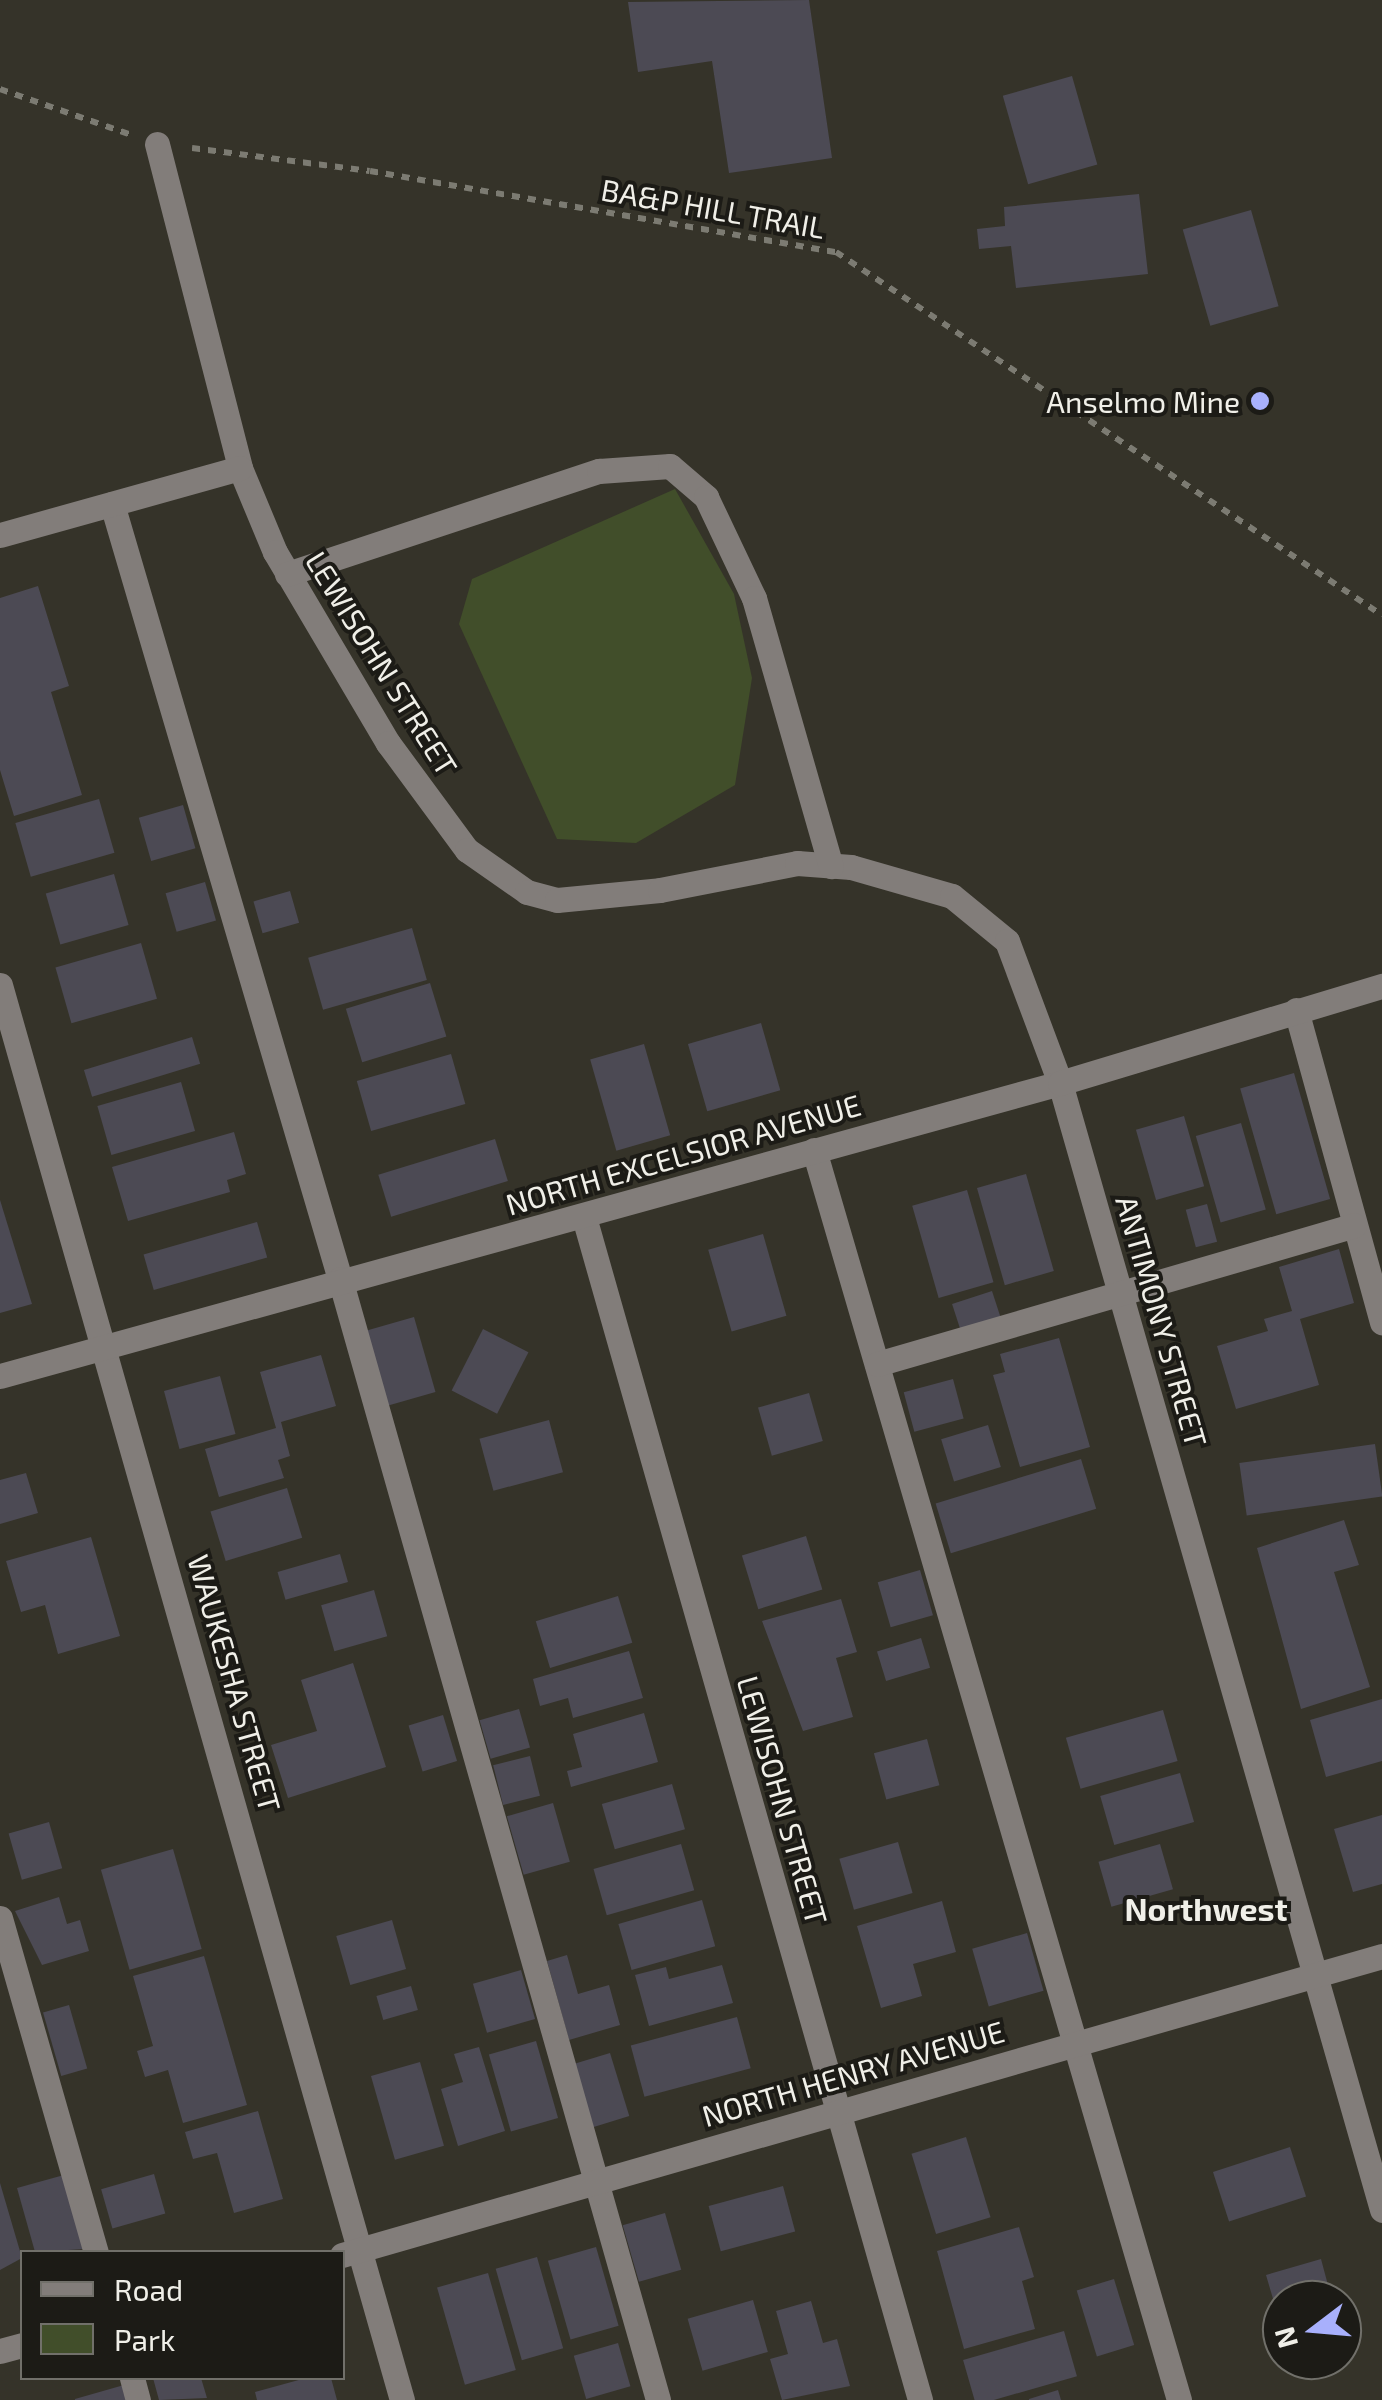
<!DOCTYPE html>
<style>
body{margin:0}
#map{position:relative;width:1382px;height:2400px;overflow:hidden;background:#353329;font-family:"Exo 2",sans-serif}
div>[style]{position:absolute}
[style*='--x']{left:calc(var(--x)*1px);top:calc(var(--y)*1px);width:calc(var(--w)*1px);rotate:calc(var(--a)*1deg)}
.green>*{inset:0;background:#414e2a}
.building>*{inset:0;background:#4c4a54;transform-origin:0 0}
.path>*{height:6px;margin-top:-3px;transform-origin:0;background:repeating-linear-gradient(90deg,#7c7b72 0 8px,transparent 0 16px)}
.minor>*{height:25px;margin:-12.5px;padding:0 12.5px;transform-origin:12.5px;border-radius:12.5px;background:#827d7a}
.dots>*{width:28px;height:28px;translate:-50% -50%;box-sizing:border-box;border:5px solid #1c1b16;border-radius:50%}
span{translate:-50% -50%;white-space:nowrap;text-align:center;line-height:1.15;-webkit-text-stroke:8px #1c1b16;paint-order:stroke}
.street-label{font-size:30px;color:#f0efe8}
.poi-label{font-size:30px;color:#f0efe8}
.right{translate:-100% -50%;text-align:right}
.neighbourhood-label{font-size:32px;color:#f0efe8;font-weight:700}
.legend{position:absolute;left:20px;top:2250px;width:325px;height:130px;box-sizing:border-box;background:#1c1b16;border:2px solid #71706a;margin:0;padding:12px 18px;list-style:none;font-size:30px;color:#f0efe8}
.legend li{display:flex;align-items:center;gap:20px;height:50px}
.legend b{width:50px;border:2px solid #71706a}
.north{position:absolute;left:1262px;top:2280px;width:100px;height:100px;box-sizing:border-box;background:#1c1b16;border:2px solid #71706a;border-radius:50%;rotate:254deg;font-size:28px;font-weight:700;line-height:40px;text-align:center;color:#f0efe8}
.north::after{content:'';display:block;margin:auto;width:35px;height:45px;background:#a8b0fc;clip-path:polygon(50% 0,100% 100%,50% 72%,0 100%)}
</style>
<div id="map">
<div class="green">
<i style="clip-path:polygon(675px 489px,734px 594px,752px 678px,735px 785px,636px 843px,557px 839px,459px 624px,472px 579px)"></i>
</div>
<div class="building">
<i style="clip-path:polygon(809px 0,832px 158px,729px 173px,712px 61px,638px 72px,628px 2px)"></i>
<i style="left:1072px;top:76px;width:92px;height:72px;rotate:74deg"></i>
<i style="clip-path:polygon(1139px 194px,1148px 274px,1016px 288px,1011px 246px,979px 249px,977px 229px,1005px 226px,1004px 207px)"></i>
<i style="left:1251px;top:210px;width:100px;height:71px;rotate:74deg"></i>
<i style="clip-path:polygon(38px 586px,69px 686px,51px 692px,82px 795px,14px 816px,0 770px,0 598px)"></i>
<i style="left:99px;top:799px;width:56px;height:87px;rotate:74deg"></i>
<i style="left:183px;top:805px;width:45px;height:46px;rotate:74deg"></i>
<i style="left:114px;top:874px;width:53px;height:71px;rotate:74deg"></i>
<i style="left:205px;top:882px;width:40px;height:41px;rotate:74deg"></i>
<i style="left:290px;top:891px;width:33px;height:38px;rotate:74deg"></i>
<i style="left:412px;top:928px;width:54px;height:108px;rotate:74deg"></i>
<i style="left:141px;top:943px;width:58px;height:89px;rotate:74deg"></i>
<i style="left:430px;top:983px;width:56px;height:88px;rotate:73deg"></i>
<i style="left:761px;top:1023px;width:70px;height:76px;rotate:74deg"></i>
<i style="left:192px;top:1037px;width:28px;height:113px;rotate:73deg"></i>
<i style="left:644px;top:1044px;width:95px;height:56px;rotate:74deg"></i>
<i style="left:451px;top:1054px;width:52px;height:98px;rotate:74deg"></i>
<i style="left:1294px;top:1073px;width:131px;height:56px;rotate:74deg"></i>
<i style="left:181px;top:1082px;width:51px;height:87px;rotate:74deg"></i>
<i style="left:1184px;top:1116px;width:73px;height:50px;rotate:74deg"></i>
<i style="left:1241px;top:1123px;width:90px;height:47px;rotate:74deg"></i>
<i style="clip-path:polygon(234px 1132px,246px 1174px,227px 1180px,230px 1192px,128px 1221px,112px 1167px)"></i>
<i style="left:495px;top:1139px;width:44px;height:122px;rotate:73deg"></i>
<i style="left:1026px;top:1174px;width:101px;height:51px;rotate:74deg"></i>
<i style="left:967px;top:1190px;width:96px;height:57px;rotate:74deg"></i>
<i style="clip-path:polygon(0 1200px,32px 1304px,0 1313px)"></i>
<i style="left:1207px;top:1204px;width:39px;height:22px;rotate:75deg"></i>
<i style="left:257px;top:1222px;width:37px;height:118px;rotate:74deg"></i>
<i style="left:763px;top:1234px;width:85px;height:57px;rotate:74deg"></i>
<i style="clip-path:polygon(1339px 1249px,1354px 1303px,1300px 1319px,1319px 1385px,1236px 1409px,1217px 1346px,1268px 1331px,1264px 1319px,1292px 1311px,1279px 1267px)"></i>
<i style="left:992px;top:1291px;width:29px;height:42px;rotate:72deg"></i>
<i style="left:414px;top:1317px;width:78px;height:50px;rotate:74deg"></i>
<i style="left:483px;top:1329px;width:51px;height:69px;rotate:27deg"></i>
<i style="clip-path:polygon(1059px 1338px,1090px 1447px,1020px 1467px,993px 1375px,1005px 1372px,1000px 1354px)"></i>
<i style="clip-path:polygon(321px 1355px,336px 1406px,281px 1422px,290px 1456px,278px 1460px,284px 1478px,219px 1497px,205px 1449px,276px 1428px,260px 1372px)"></i>
<i style="left:220px;top:1376px;width:60px;height:58px;rotate:75deg"></i>
<i style="left:953px;top:1379px;width:41px;height:51px;rotate:75deg"></i>
<i style="left:809px;top:1393px;width:50px;height:53px;rotate:74deg"></i>
<i style="left:549px;top:1420px;width:54px;height:72px;rotate:75deg"></i>
<i style="left:988px;top:1425px;width:44px;height:49px;rotate:73deg"></i>
<i style="left:1375px;top:1444px;width:53px;height:137px;rotate:82deg"></i>
<i style="left:1081px;top:1459px;width:52px;height:152px;rotate:73deg"></i>
<i style="clip-path:polygon(26px 1473px,38px 1513px,0 1524px,0 1480px)"></i>
<i style="left:287px;top:1488px;width:52px;height:80px;rotate:73deg"></i>
<i style="clip-path:polygon(1344px 1520px,1359px 1565px,1334px 1572px,1370px 1687px,1301px 1709px,1257px 1548px)"></i>
<i style="left:806px;top:1536px;width:56px;height:67px;rotate:73deg"></i>
<i style="clip-path:polygon(91px 1537px,120px 1636px,58px 1654px,45px 1605px,21px 1612px,6px 1561px)"></i>
<i style="left:340px;top:1554px;width:29px;height:65px;rotate:74deg"></i>
<i style="left:920px;top:1570px;width:47px;height:44px;rotate:74deg"></i>
<i style="left:374px;top:1590px;width:48px;height:55px;rotate:74deg"></i>
<i style="left:618px;top:1596px;width:49px;height:86px;rotate:73deg"></i>
<i style="clip-path:polygon(841px 1599px,857px 1652px,836px 1658px,853px 1717px,803px 1731px,762px 1621px)"></i>
<i style="left:921px;top:1638px;width:31px;height:46px;rotate:73deg"></i>
<i style="clip-path:polygon(629px 1651px,643px 1698px,573px 1718px,568px 1698px,540px 1706px,533px 1679px)"></i>
<i style="clip-path:polygon(353px 1663px,386px 1767px,288px 1798px,271px 1745px,317px 1731px,301px 1680px)"></i>
<i style="clip-path:polygon(1382px 1699px,1382px 1761px,1326px 1777px,1310px 1720px)"></i>
<i style="left:519px;top:1709px;width:40px;height:41px;rotate:74deg"></i>
<i style="left:1163px;top:1710px;width:53px;height:101px;rotate:74deg"></i>
<i style="clip-path:polygon(644px 1713px,658px 1762px,571px 1787px,567px 1771px,582px 1767px,573px 1734px)"></i>
<i style="left:443px;top:1715px;width:48px;height:36px;rotate:73deg"></i>
<i style="left:927px;top:1739px;width:48px;height:55px;rotate:75deg"></i>
<i style="left:530px;top:1756px;width:41px;height:38px;rotate:76deg"></i>
<i style="left:1180px;top:1773px;width:51px;height:83px;rotate:74deg"></i>
<i style="left:672px;top:1784px;width:47px;height:73px;rotate:74deg"></i>
<i style="left:553px;top:1803px;width:61px;height:48px;rotate:74deg"></i>
<i style="clip-path:polygon(1382px 1815px,1382px 1884px,1353px 1892px,1334px 1829px)"></i>
<i style="left:49px;top:1822px;width:48px;height:42px;rotate:74deg"></i>
<i style="left:898px;top:1842px;width:53px;height:61px;rotate:74deg"></i>
<i style="left:681px;top:1844px;width:48px;height:91px;rotate:74deg"></i>
<i style="left:1160px;top:1844px;width:47px;height:64px;rotate:74deg"></i>
<i style="left:173px;top:1849px;width:104px;height:75px;rotate:74deg"></i>
<i style="clip-path:polygon(59px 1897px,67px 1924px,80px 1920px,89px 1951px,42px 1965px,15px 1911px)"></i>
<i style="left:702px;top:1900px;width:48px;height:87px;rotate:74deg"></i>
<i style="clip-path:polygon(942px 1901px,956px 1952px,913px 1964px,922px 1996px,881px 2008px,857px 1926px)"></i>
<i style="left:392px;top:1920px;width:51px;height:58px;rotate:74deg"></i>
<i style="left:1027px;top:1933px;width:60px;height:57px;rotate:74deg"></i>
<i style="clip-path:polygon(567px 1955px,578px 1994px,609px 1985px,620px 2025px,569px 2040px,547px 1961px)"></i>
<i style="clip-path:polygon(204px 1956px,247px 2105px,183px 2123px,168px 2070px,145px 2077px,137px 2051px,153px 2046px,133px 1976px)"></i>
<i style="clip-path:polygon(722px 1965px,733px 2003px,649px 2026px,635px 1975px,666px 1967px,669px 1979px)"></i>
<i style="left:521px;top:1970px;width:51px;height:50px;rotate:74deg"></i>
<i style="left:411px;top:1986px;width:25px;height:36px;rotate:74deg"></i>
<i style="left:69px;top:2005px;width:66px;height:27px;rotate:74deg"></i>
<i style="left:737px;top:2017px;width:53px;height:110px;rotate:75deg"></i>
<i style="left:536px;top:2041px;width:80px;height:49px;rotate:74deg"></i>
<i style="clip-path:polygon(479px 2047px,505px 2131px,458px 2146px,441px 2089px,463px 2082px,454px 2054px)"></i>
<i style="left:610px;top:2053px;width:66px;height:38px;rotate:73deg"></i>
<i style="left:420px;top:2062px;width:87px;height:51px;rotate:74deg"></i>
<i style="clip-path:polygon(258px 2111px,283px 2199px,234px 2213px,217px 2153px,193px 2159px,185px 2132px)"></i>
<i style="left:966px;top:2137px;width:84px;height:57px;rotate:73deg"></i>
<i style="left:1290px;top:2147px;width:52px;height:81px;rotate:72deg"></i>
<i style="left:154px;top:2174px;width:41px;height:55px;rotate:74deg"></i>
<i style="clip-path:polygon(64px 2175px,85px 2249px,35px 2252px,17px 2188px)"></i>
<i style="clip-path:polygon(0 2183px,22px 2258px,0 2270px)"></i>
<i style="left:783px;top:2186px;width:47px;height:77px;rotate:75deg"></i>
<i style="left:665px;top:2213px;width:59px;height:44px;rotate:74deg"></i>
<i style="clip-path:polygon(1019px 2227px,1034px 2277px,1022px 2281px,1035px 2329px,964px 2349px,937px 2251px)"></i>
<i style="left:596px;top:2247px;width:82px;height:50px;rotate:74deg"></i>
<i style="left:537px;top:2257px;width:95px;height:43px;rotate:74deg"></i>
<i style="clip-path:polygon(1321px 2259px,1332px 2300px,1282px 2300px,1281px 2326px,1266px 2275px)"></i>
<i style="left:488px;top:2273px;width:101px;height:53px;rotate:74deg"></i>
<i style="left:1114px;top:2279px;width:69px;height:39px;rotate:73deg"></i>
<i style="left:753px;top:2300px;width:54px;height:68px;rotate:74deg"></i>
<i style="clip-path:polygon(811px 2301px,823px 2343px,837px 2339px,850px 2386px,782px 2400px,770px 2359px,788px 2354px,776px 2311px)"></i>
<i style="left:1064px;top:2331px;width:47px;height:105px;rotate:74deg"></i>
<i style="left:618px;top:2343px;width:45px;height:46px;rotate:74deg"></i>
<i style="clip-path:polygon(153px 2378px,201px 2378px,207px 2398px,159px 2400px)"></i>
<i style="clip-path:polygon(306px 2378px,331px 2378px,337px 2400px,257px 2400px,255px 2392px)"></i>
<i style="clip-path:polygon(124px 2385px,128px 2400px,75px 2400px,75px 2399px)"></i>
<i style="clip-path:polygon(1058px 2390px,1061px 2400px,1029px 2400px,1029px 2399px)"></i>
</div>
<div class="path">
<i style="--x:0;--y:89;--w:139;--a:19.3"></i>
<i style="--x:192;--y:148;--w:179;--a:7.4"></i>
<i style="--x:370;--y:171;--w:473;--a:9.9"></i>
<i style="--x:836;--y:252;--w:656;--a:33.62"></i>
</div>
<div class="minor">
<i style="--x:157;--y:144;--w:334;--a:75.6"></i>
<i style="--x:240;--y:468;--w:91;--a:67.4"></i>
<i style="--x:275;--y:552;--w:222;--a:59.4"></i>
<i style="--x:388;--y:743;--w:133;--a:53.6"></i>
<i style="--x:467;--y:850;--w:73;--a:35"></i>
<i style="--x:527;--y:892;--w:31;--a:15"></i>
<i style="--x:557;--y:900;--w:103;--a:-5.5"></i>
<i style="--x:660;--y:890;--w:140;--a:-11.1"></i>
<i style="--x:797;--y:863;--w:54;--a:4.2"></i>
<i style="--x:851;--y:867;--w:105;--a:16"></i>
<i style="--x:952;--y:896;--w:71;--a:39.3"></i>
<i style="--x:1007;--y:941;--w:152;--a:69.5"></i>
<i style="--x:1060;--y:1083;--w:1172;--a:74.05"></i>
<i style="--x:112;--y:504;--w:808;--a:73.61"></i>
<i style="--x:340;--y:1279;--w:1165;--a:74.16"></i>
<i style="--x:0;--y:535;--w:249;--a:-15.6"></i>
<i style="--x:287;--y:574;--w:329;--a:-18.3"></i>
<i style="--x:599;--y:471;--w:71;--a:-4"></i>
<i style="--x:670;--y:466;--w:48;--a:40.7"></i>
<i style="--x:706;--y:497;--w:112;--a:64.6"></i>
<i style="--x:754;--y:598;--w:279;--a:74"></i>
<i style="--x:0;--y:985;--w:1471;--a:74.14"></i>
<i style="--x:1296;--y:1010;--w:324;--a:74.6"></i>
<i style="--x:814;--y:1150;--w:1302;--a:73.72"></i>
<i style="--x:584;--y:1217;--w:1230;--a:74.14"></i>
<i style="--x:877;--y:1364;--w:497;--a:-16.2"></i>
<i style="--x:0;--y:1376;--w:1100;--a:-15.45"></i>
<i style="--x:1060;--y:1083;--w:336;--a:-16.8"></i>
<i style="--x:0;--y:1918;--w:348;--a:74"></i>
<i style="--x:342;--y:2255;--w:1082;--a:-16.04"></i>
<i style="--x:0;--y:2351;--w:23;--a:-15"></i>
<i style="--x:132;--y:2378;--w:23;--a:75"></i>
</div>
<div class="dots">
<i style="left:1260px;top:401px;background:#a8b0fc"></i>
</div>
<div class="street-label">
<span style="left:713px;top:208px;rotate:10deg">BA&amp;P HILL TRAIL</span>
<span style="left:382px;top:663px;rotate:58deg">LEWISOHN STREET</span>
<span style="left:683px;top:1154px;rotate:-16deg">NORTH EXCELSIOR AVENUE</span>
<span style="left:1162px;top:1321px;rotate:74deg">ANTIMONY STREET</span>
<span style="left:235px;top:1683px;rotate:74deg">WAUKESHA STREET</span>
<span style="left:783px;top:1800px;rotate:74deg">LEWISOHN STREET</span>
<span style="left:853px;top:2073px;rotate:-16deg">NORTH HENRY AVENUE</span>
</div>
<div class="poi-label">
<span class="right" style="left:1240px;top:401px">Anselmo Mine</span>
</div>
<div class="neighbourhood-label">
<span style="left:1206px;top:1908px">Northwest</span>
</div>
<ul class="legend">
<li><b style="height:12px;background:#827d7a"></b>Road</li>
<li><b style="height:28px;background:#414e2a"></b>Park</li>
</ul>
<div class="north">N</div>
</div>
